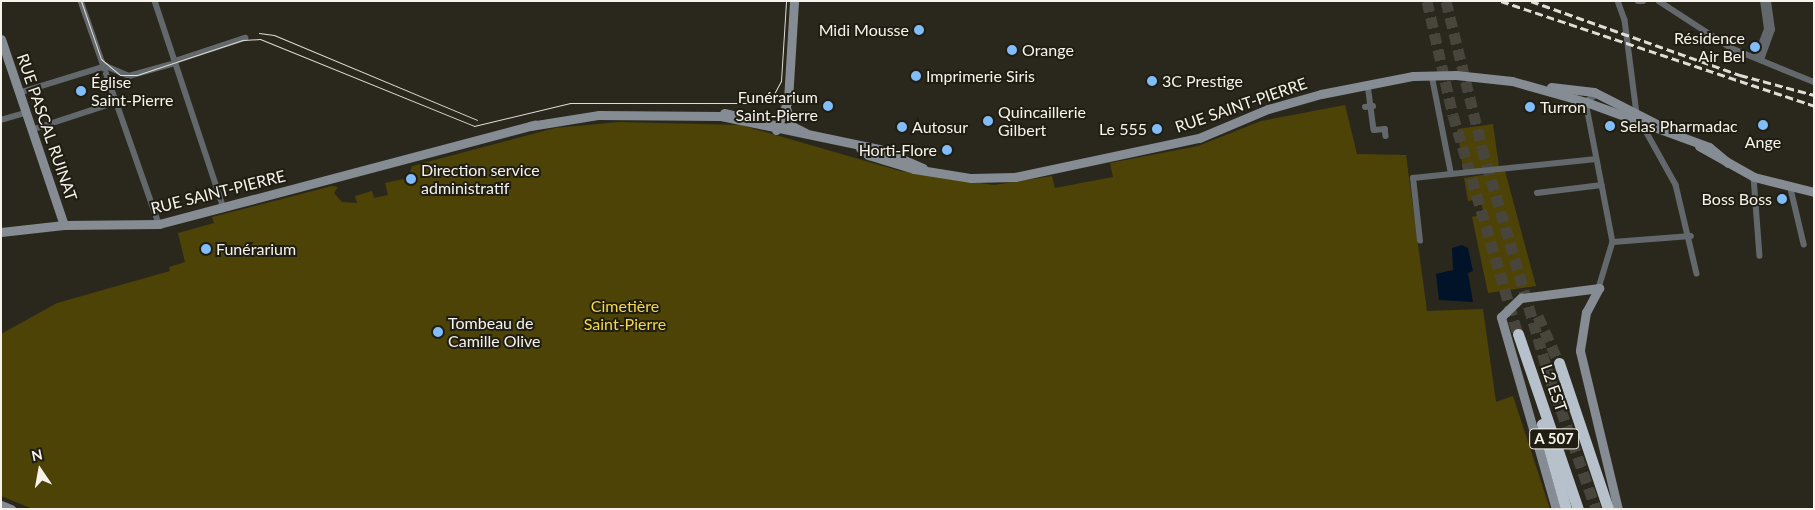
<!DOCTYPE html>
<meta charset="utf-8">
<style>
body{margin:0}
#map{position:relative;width:1815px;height:510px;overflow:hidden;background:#2a281d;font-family:Lato,sans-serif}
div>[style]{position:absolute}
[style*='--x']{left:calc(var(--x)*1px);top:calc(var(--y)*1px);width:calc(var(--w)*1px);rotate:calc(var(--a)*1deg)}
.green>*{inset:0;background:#4d4306;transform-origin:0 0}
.water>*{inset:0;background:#001328}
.highway-tunnel>*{height:11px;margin-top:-5.5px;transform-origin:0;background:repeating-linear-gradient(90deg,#48463c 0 11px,transparent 0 16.5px)}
.street>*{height:5.5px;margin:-2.75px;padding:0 2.75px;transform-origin:2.75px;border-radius:2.75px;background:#63686c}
.secondary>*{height:9px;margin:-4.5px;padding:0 4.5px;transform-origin:4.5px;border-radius:4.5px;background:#858c93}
.highway>*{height:11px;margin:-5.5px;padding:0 5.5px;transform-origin:5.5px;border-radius:5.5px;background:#b6c1cc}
.tram>*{height:1px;margin:-0.5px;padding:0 0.5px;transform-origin:0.5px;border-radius:0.5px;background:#dfddd6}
.rail>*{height:2.5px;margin-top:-1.25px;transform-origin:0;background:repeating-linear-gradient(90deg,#dfddd6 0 8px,transparent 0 12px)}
.dots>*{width:14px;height:14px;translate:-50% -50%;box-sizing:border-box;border:2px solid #201e13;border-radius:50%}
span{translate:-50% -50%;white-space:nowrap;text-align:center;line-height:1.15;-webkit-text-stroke:4px #201e13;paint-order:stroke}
.shield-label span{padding:1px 4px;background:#201e13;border:1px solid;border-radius:4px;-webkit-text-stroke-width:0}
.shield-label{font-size:15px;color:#f5f3ec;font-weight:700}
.poi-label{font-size:16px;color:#f5f3ec}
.right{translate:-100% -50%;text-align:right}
.left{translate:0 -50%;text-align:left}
.street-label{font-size:16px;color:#f5f3ec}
.park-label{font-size:16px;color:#f3d847}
.frame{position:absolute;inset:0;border:2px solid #f5f3ec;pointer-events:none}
.north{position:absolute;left:15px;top:445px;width:50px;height:50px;-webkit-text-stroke:4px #201e13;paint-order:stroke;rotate:348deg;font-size:14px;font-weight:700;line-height:20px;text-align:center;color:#f5f3ec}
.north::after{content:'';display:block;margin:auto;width:18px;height:22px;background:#f5f3ec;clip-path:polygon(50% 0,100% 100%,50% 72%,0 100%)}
</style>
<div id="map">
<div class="green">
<i style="clip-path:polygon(1345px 105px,1357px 154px,1406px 155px,1427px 311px,1483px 309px,1496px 402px,1513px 396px,1550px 509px,33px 509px,1px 496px,1px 334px,57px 303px,170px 271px,169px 267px,185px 262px,178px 233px,214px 223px,212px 217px,332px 186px,338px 187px,334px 193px,342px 202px,357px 203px,355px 196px,372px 191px,374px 198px,388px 195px,385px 183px,408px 178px,412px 166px,555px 128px,619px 122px,741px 125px,900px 171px,994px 185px,1052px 176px,1055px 188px,1113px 177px,1110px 163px,1198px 146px,1261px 121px)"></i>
<i style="left:1493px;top:124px;width:44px;height:36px;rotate:82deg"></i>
<i style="clip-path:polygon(1505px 171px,1536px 286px,1488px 293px,1472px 217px,1484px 214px,1480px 199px,1468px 201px,1464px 178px)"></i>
</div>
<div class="water">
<i style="clip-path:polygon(1462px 245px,1468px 248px,1473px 271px,1468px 273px,1473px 302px,1439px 300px,1436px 274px,1453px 270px,1452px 248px)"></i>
</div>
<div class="highway-tunnel">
<i style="--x:1427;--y:1;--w:117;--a:77.2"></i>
<i style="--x:1453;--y:115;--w:228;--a:73.5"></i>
<i style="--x:1446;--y:1;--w:151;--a:76.2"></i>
<i style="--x:1482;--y:148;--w:241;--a:73.6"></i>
<i style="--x:1550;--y:379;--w:138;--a:70.5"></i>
<i style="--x:1538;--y:316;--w:51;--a:65.9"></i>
</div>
<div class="street">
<i style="--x:81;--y:1;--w:236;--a:70.7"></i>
<i style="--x:155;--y:1;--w:218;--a:71.6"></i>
<i style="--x:1618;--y:1;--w:20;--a:70"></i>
<i style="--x:1625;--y:20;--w:95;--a:82.7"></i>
<i style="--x:1638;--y:1;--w:5;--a:0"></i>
<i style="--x:1659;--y:1;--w:86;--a:33.1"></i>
<i style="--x:1731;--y:48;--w:90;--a:22.3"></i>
<i style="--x:1756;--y:58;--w:31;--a:-69"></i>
<i style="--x:1767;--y:29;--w:28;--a:-98"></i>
<i style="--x:1761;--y:60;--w:32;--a:-70"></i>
<i style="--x:1772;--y:30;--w:29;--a:-98"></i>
<i style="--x:175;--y:61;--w:74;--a:-18.2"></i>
<i style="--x:106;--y:66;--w:25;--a:23"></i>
<i style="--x:129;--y:76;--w:48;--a:-15.8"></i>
<i style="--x:1432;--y:75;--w:99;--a:78.9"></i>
<i style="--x:1368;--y:84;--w:46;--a:82.6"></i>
<i style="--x:1374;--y:130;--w:11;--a:-5"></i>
<i style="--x:1385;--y:129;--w:7;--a:82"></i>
<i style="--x:19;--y:93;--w:91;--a:-17.2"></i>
<i style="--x:1597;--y:95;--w:13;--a:148"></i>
<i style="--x:1586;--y:102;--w:143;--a:79.1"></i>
<i style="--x:1613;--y:242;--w:48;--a:106.9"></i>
<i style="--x:1365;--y:107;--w:8;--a:-7"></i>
<i style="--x:1;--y:120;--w:25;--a:-16"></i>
<i style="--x:1641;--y:122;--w:72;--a:60.9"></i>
<i style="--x:1676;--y:185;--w:91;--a:76.7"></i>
<i style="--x:31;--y:130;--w:89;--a:-18.2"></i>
<i style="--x:1754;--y:177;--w:79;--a:85.7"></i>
<i style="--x:1791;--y:189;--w:57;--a:76.7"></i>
<i style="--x:1537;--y:193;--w:65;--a:-7"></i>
<i style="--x:1420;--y:241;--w:63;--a:-96.3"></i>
<i style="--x:1413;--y:178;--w:184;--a:-5.9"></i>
<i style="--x:1613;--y:242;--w:78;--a:-4.4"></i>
</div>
<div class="secondary">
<i style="--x:1;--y:39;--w:196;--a:71.3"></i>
<i style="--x:1551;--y:87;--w:43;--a:6.6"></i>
<i style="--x:1594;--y:92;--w:99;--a:27.1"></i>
<i style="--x:786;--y:108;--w:19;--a:72"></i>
<i style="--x:792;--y:126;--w:16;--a:27"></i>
<i style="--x:724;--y:113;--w:61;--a:13.3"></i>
<i style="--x:530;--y:126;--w:70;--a:-9.1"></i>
<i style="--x:599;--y:115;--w:122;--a:0.5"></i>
<i style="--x:721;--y:116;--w:161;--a:11.8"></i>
<i style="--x:879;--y:149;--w:48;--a:23.4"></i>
<i style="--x:776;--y:130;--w:32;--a:-68"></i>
<i style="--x:788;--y:100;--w:99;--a:-86.5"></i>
<i style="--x:1699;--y:146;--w:63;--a:29.4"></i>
<i style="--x:1754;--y:177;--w:62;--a:14"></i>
<i style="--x:860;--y:148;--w:11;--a:41"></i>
<i style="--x:868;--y:155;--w:48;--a:16.9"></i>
<i style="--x:914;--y:169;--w:58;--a:9"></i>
<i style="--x:971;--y:178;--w:44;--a:-1.3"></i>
<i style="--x:1015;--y:177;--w:188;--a:-12"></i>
<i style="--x:1199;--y:138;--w:75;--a:-22.8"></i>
<i style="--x:1268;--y:109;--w:55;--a:-15.8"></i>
<i style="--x:1321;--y:94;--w:94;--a:-11.1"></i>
<i style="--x:1413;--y:76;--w:43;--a:-1.3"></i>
<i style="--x:1456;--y:75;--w:56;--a:6.1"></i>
<i style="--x:1512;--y:81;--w:77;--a:15.8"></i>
<i style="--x:1586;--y:102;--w:131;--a:20.1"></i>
<i style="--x:1709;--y:147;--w:25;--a:40"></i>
<i style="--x:1;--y:232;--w:63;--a:-6.3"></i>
<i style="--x:64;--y:225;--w:95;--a:-0.6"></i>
<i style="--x:159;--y:224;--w:389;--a:-14.8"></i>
<i style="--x:1599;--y:288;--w:27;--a:118"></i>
<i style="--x:1586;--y:312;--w:39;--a:99"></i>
<i style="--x:1580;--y:351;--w:163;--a:76.5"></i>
<i style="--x:1;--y:505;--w:11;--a:22"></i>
<i style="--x:1556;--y:509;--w:200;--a:-106"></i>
<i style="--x:1501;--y:317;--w:28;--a:-44"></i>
<i style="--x:1521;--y:298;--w:79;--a:-7.3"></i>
</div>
<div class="highway">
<i style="--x:1518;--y:334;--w:185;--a:71.1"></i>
<i style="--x:1559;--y:363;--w:154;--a:71.4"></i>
<i style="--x:1542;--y:424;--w:88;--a:74.2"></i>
</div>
<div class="tram">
<i style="--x:81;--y:1;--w:61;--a:71"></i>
<i style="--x:101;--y:59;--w:25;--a:40"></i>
<i style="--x:120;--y:75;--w:17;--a:0"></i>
<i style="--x:137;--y:75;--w:112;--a:-18.3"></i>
<i style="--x:243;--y:40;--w:17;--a:-3"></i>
<i style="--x:260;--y:39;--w:231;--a:22.1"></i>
<i style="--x:474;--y:126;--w:99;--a:-13.5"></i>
<i style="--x:570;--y:103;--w:193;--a:0"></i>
<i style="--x:763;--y:103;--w:14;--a:-39"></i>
<i style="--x:774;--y:94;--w:15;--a:-62"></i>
<i style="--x:781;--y:81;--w:80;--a:-86.4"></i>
<i style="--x:259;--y:33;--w:15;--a:8"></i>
<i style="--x:274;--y:35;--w:220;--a:22.7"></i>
</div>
<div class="rail">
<i style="--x:1501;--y:1;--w:330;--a:18.5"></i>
<i style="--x:1531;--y:1;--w:222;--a:19.5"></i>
<i style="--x:1740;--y:75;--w:77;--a:15.1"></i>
</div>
<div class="dots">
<i style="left:919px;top:30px;background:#80bdfa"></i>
<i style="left:1755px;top:47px;background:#80bdfa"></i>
<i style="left:1012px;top:50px;background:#80bdfa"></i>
<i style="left:916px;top:76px;background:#80bdfa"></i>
<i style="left:1152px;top:81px;background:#80bdfa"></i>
<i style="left:81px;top:91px;background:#80bdfa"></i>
<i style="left:828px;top:106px;background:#80bdfa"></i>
<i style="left:1530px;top:107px;background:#80bdfa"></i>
<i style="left:988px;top:121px;background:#80bdfa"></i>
<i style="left:1763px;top:125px;background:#80bdfa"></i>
<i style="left:1610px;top:126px;background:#80bdfa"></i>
<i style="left:902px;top:127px;background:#80bdfa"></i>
<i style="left:1157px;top:129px;background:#80bdfa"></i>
<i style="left:947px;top:150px;background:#80bdfa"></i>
<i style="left:411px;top:179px;background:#80bdfa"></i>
<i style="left:1782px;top:199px;background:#80bdfa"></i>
<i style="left:206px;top:249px;background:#80bdfa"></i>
<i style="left:438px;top:332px;background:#80bdfa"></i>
</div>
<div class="shield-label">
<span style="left:1554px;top:439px">A 507</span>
</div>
<div class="poi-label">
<span class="right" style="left:909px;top:30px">Midi Mousse</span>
<span class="right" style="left:1745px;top:47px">Résidence<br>Air Bel</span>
<span class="left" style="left:1022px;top:50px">Orange</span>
<span class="left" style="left:926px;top:76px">Imprimerie Siris</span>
<span class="left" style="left:1162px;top:81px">3C Prestige</span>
<span class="left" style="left:91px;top:91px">Église<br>Saint-Pierre</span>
<span class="right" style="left:818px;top:106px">Funérarium<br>Saint-Pierre</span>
<span class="left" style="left:1540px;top:107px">Turron</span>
<span class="left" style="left:998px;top:121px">Quincaillerie<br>Gilbert</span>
<span class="left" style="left:1620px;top:126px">Selas Pharmadac</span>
<span class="left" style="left:912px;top:127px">Autosur</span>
<span class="right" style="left:1147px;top:129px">Le 555</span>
<span style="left:1763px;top:142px">Ange</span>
<span class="right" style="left:937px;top:150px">Horti-Flore</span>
<span class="left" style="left:421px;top:179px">Direction service<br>administratif</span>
<span class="right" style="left:1772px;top:199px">Boss Boss</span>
<span class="left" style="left:216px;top:249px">Funérarium</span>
<span class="left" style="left:448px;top:332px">Tombeau de<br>Camille Olive</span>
</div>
<div class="street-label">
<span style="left:1241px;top:105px;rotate:-19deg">RUE SAINT-PIERRE</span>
<span style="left:47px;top:127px;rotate:71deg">RUE PASCAL RUINAT</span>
<span style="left:218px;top:192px;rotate:-14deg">RUE SAINT-PIERRE</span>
<span style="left:1554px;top:388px;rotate:71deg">L2 EST</span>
</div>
<div class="park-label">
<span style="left:625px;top:315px">Cimetière<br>Saint-Pierre</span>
</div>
<div class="frame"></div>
<div class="north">N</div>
</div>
